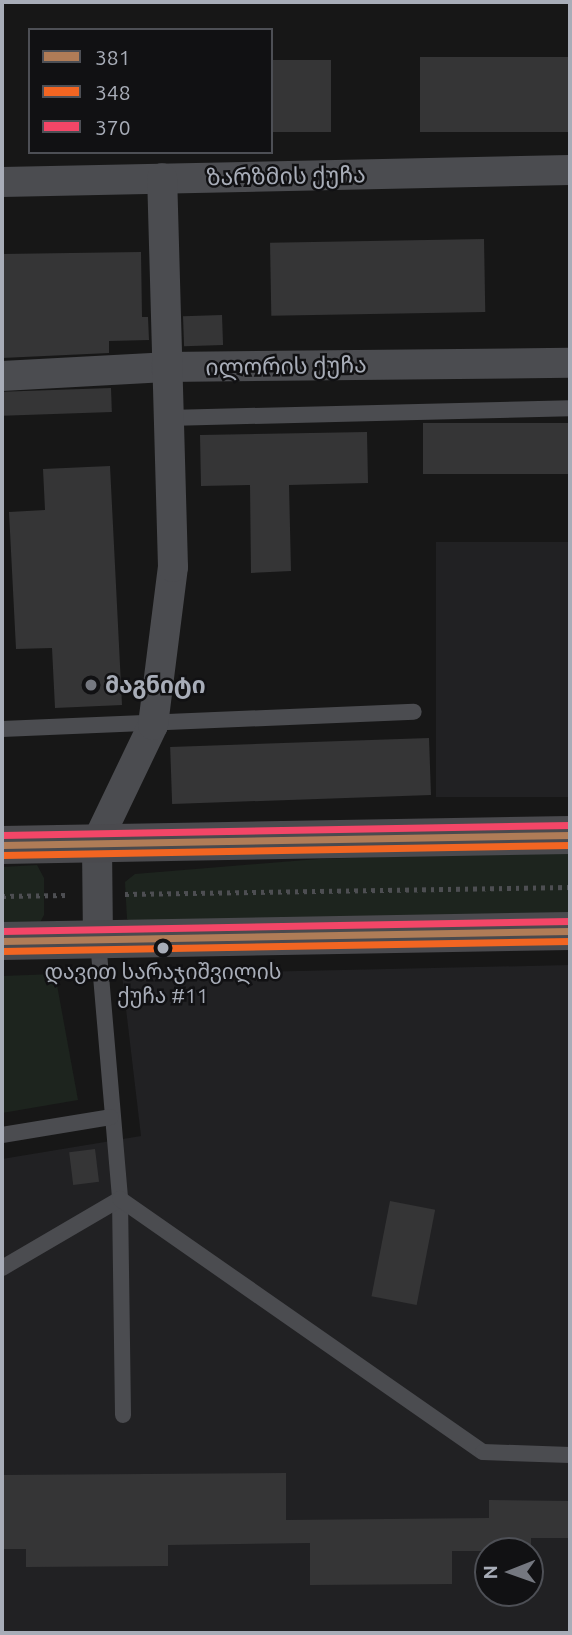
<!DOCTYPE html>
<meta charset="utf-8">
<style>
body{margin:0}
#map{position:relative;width:572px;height:1635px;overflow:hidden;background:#171717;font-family:Ubuntu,"Noto Sans Georgian",sans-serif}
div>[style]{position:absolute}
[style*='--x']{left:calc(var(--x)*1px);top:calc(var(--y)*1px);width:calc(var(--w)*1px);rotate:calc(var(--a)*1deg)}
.built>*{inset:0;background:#212123;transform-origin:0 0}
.green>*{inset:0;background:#1d241e}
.building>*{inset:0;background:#353536;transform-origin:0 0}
.path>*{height:4.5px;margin-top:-2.25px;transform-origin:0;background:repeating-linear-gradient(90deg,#4d4e52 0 3.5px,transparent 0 8.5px)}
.service>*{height:16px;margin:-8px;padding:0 8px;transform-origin:8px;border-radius:8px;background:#4b4c50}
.minor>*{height:30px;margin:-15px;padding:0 15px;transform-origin:15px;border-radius:15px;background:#4b4c50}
.secondary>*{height:38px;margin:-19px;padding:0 19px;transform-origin:19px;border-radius:19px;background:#4a4a4e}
.bus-1>*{height:7px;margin:-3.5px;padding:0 3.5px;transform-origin:3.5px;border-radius:3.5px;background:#b07c57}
.bus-2>*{height:7px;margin:-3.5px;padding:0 3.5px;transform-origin:3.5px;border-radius:3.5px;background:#f26522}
.bus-3>*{height:7px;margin:-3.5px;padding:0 3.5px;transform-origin:3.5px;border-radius:3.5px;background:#f34667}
.dots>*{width:19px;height:19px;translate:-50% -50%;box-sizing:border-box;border:4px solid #111113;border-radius:50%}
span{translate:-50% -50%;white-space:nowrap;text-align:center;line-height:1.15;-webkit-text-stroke:5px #111113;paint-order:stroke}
.bus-label{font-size:21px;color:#a8adb8}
.street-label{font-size:23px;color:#a8adb8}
.poi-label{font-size:23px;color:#a8adb8;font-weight:700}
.left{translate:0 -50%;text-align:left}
.frame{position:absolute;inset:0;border:4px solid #a8adb8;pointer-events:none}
.legend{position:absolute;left:28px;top:28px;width:245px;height:126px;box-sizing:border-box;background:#111113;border:2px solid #4d4f55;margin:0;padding:9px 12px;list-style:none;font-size:21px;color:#a8adb8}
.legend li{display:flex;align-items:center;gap:14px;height:35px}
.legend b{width:35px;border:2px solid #4d4f55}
.north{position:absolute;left:474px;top:1537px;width:70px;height:70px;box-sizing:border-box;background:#111113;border:2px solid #4d4f55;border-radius:50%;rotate:269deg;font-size:19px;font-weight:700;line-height:28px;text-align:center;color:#a8adb8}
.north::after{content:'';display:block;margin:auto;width:24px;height:32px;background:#757880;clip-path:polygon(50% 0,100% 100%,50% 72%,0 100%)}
</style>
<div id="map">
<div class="built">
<i style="left:570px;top:542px;width:255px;height:134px;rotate:90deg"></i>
<i style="clip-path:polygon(evenodd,570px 965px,570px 1633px,2px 1633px,2px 1159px,141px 1136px,122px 975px,570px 965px,488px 1551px,530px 1551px,530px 1593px,488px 1593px,488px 1551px)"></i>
</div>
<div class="green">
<i style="clip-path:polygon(570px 851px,570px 916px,141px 926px,127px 919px,125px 882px,135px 874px,318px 859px)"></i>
<i style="clip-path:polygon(37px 865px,44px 878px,44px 915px,37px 928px,2px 930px,2px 867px)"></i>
<i style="clip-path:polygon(55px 974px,78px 1100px,2px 1113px,2px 976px)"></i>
</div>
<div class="building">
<i style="left:570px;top:57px;width:75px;height:150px;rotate:90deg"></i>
<i style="left:331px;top:60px;width:72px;height:60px;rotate:90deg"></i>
<i style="left:484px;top:239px;width:73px;height:214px;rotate:89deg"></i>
<i style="clip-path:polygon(141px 252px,142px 317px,148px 317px,149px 340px,109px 341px,109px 353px,2px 358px,2px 254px)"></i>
<i style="left:222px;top:315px;width:30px;height:39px;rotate:88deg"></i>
<i style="left:111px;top:388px;width:24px;height:109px;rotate:88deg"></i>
<i style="left:570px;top:423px;width:51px;height:147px;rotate:90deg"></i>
<i style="clip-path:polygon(367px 432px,368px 483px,289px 485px,291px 571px,251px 573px,250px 485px,201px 486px,200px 435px)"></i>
<i style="clip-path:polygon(110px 466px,122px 705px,55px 708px,52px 648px,16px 649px,9px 512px,45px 510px,43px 469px)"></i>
<i style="left:429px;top:738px;width:57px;height:259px;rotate:88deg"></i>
<i style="left:95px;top:1149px;width:33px;height:26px;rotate:83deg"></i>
<i style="left:390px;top:1201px;width:46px;height:97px;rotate:11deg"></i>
<i style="clip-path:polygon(286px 1473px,286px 1520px,489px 1518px,489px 1500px,570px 1501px,570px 1538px,531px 1538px,531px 1551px,452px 1551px,452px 1584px,310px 1585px,310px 1543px,168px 1545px,168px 1566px,26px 1567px,26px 1549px,2px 1549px,2px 1475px)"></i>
</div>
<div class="path">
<i style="--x:125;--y:894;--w:445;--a:-0.9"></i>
<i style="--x:2;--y:896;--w:65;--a:-0.9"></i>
</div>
<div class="service">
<i style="--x:168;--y:418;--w:402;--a:-1.4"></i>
<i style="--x:2;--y:729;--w:412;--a:-2.4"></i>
<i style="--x:98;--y:941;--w:259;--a:85.1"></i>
<i style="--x:120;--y:1199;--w:216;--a:89.2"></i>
<i style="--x:2;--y:1135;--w:110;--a:-9.4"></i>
<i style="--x:2;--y:1268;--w:137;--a:-30.3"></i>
<i style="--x:120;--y:1199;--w:442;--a:34.9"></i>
<i style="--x:483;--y:1452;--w:87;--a:2"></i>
</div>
<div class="minor">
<i style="--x:2;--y:182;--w:568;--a:-1.21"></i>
<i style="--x:2;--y:376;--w:164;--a:-3.1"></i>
<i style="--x:166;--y:367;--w:404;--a:-0.6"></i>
<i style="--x:98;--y:941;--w:99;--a:-90.6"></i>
<i style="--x:97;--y:842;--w:130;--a:-64.4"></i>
<i style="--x:153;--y:725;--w:159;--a:-82.8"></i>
<i style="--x:173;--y:567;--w:389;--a:-91.6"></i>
</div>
<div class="secondary">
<i style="--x:2;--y:845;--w:568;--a:-1.01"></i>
<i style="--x:2;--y:941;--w:568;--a:-1.01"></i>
</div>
<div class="bus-1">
<i style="--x:2;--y:845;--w:568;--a:-1.01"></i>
<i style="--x:2;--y:941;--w:568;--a:-1.01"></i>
</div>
<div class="bus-2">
<i style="--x:2;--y:855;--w:568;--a:-1.01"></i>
<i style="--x:2;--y:951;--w:568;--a:-1.01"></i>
</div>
<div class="bus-3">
<i style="--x:2;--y:835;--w:568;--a:-1.01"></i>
<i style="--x:2;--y:931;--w:568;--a:-1.01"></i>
</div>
<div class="dots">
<i style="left:91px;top:685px;background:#757880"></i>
<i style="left:163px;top:948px;background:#a8adb8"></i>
</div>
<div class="bus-label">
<span style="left:163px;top:983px">დავით სარაჯიშვილის<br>ქუჩა #11</span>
</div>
<div class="street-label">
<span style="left:286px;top:176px;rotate:-1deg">ზარზმის ქუჩა</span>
<span style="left:286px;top:366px;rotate:-1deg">ილორის ქუჩა</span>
</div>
<div class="poi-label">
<span class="left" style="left:105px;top:685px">მაგნიტი</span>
</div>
<div class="frame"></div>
<ul class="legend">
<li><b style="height:9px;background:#b07c57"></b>381</li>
<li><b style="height:9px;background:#f26522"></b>348</li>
<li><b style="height:9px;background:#f34667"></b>370</li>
</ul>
<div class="north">N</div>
</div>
